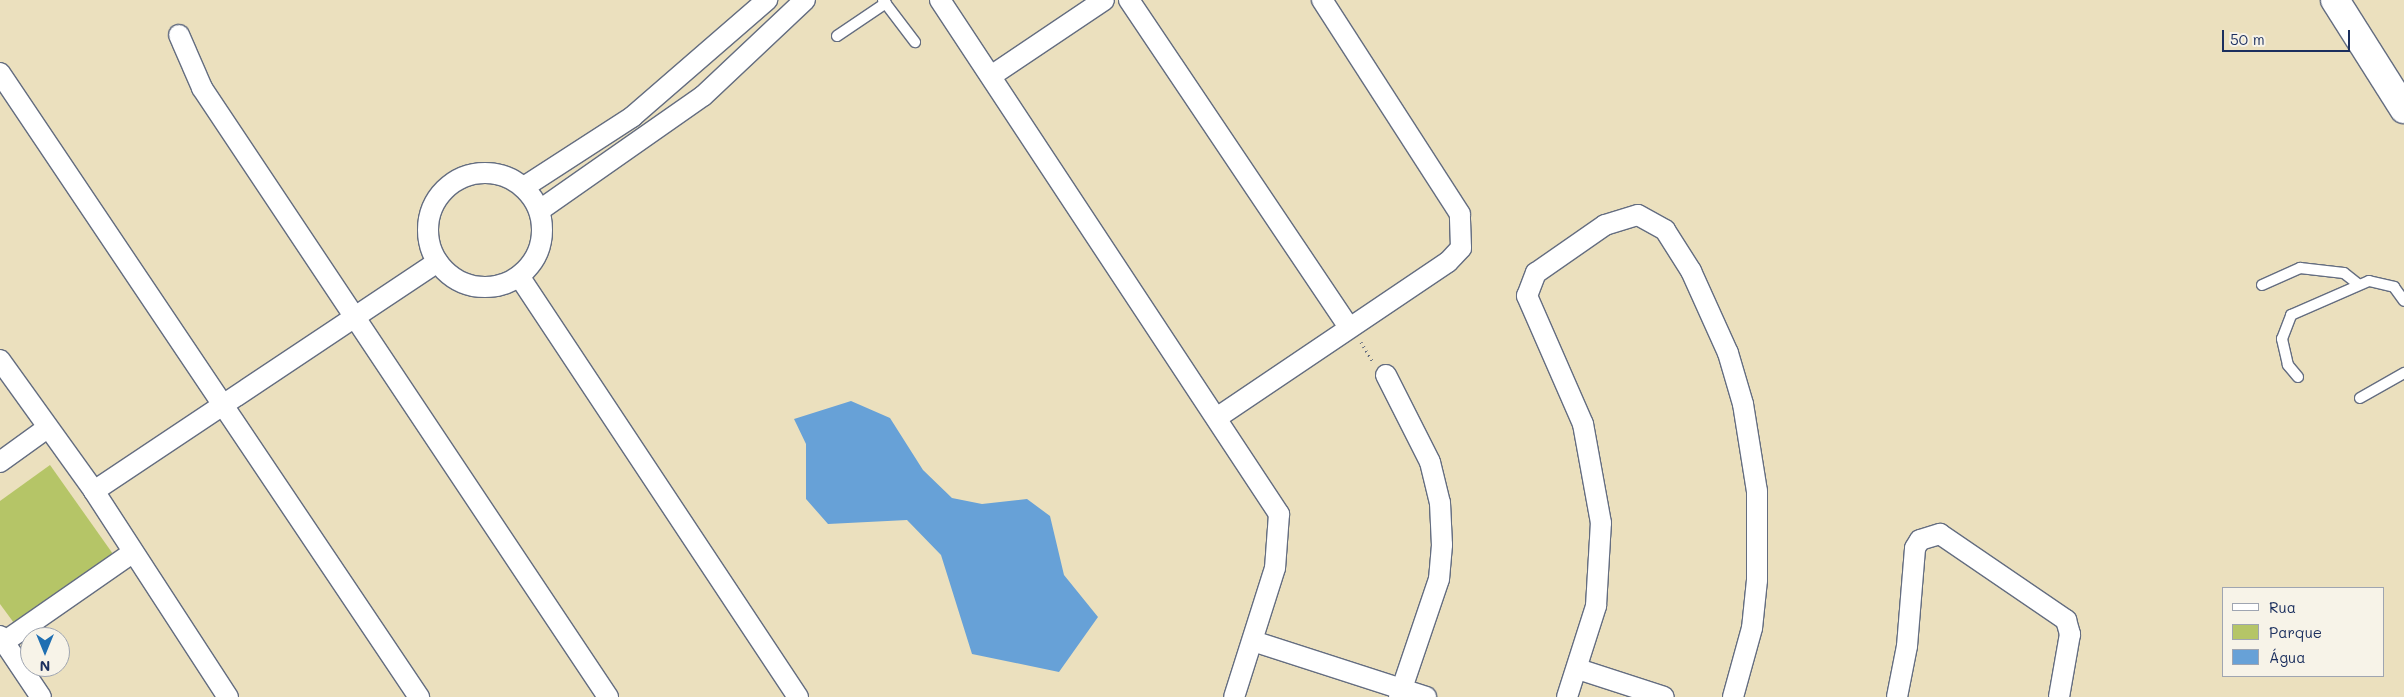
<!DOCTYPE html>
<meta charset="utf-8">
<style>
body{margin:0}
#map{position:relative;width:2404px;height:697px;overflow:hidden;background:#ebe0be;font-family:Mali,sans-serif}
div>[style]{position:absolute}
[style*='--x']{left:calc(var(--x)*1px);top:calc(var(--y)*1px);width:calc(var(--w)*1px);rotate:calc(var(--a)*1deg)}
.green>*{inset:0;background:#b5c567}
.water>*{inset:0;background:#67a1d7}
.path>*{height:3px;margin-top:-1.5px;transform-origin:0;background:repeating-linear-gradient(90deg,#646d80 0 1px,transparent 0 5px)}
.roads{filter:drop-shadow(1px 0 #646d80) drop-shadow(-1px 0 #646d80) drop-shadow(0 1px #646d80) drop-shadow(0 -1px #646d80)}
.service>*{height:10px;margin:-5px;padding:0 5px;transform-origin:5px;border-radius:5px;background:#fff}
.minor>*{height:20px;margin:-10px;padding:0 10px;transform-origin:10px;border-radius:10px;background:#fff}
.minor>.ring{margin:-10px;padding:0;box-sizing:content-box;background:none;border:20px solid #fff;border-radius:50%}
.primary>*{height:28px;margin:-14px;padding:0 14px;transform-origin:14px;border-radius:14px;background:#fff}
span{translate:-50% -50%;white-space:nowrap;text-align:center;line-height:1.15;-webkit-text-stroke:4px #f7f3e8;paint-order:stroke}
.legend{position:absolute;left:2222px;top:587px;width:162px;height:90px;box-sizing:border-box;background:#f7f3e8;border:1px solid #9fa5b1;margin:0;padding:6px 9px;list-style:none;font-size:15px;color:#1b2f5e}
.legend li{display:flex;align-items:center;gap:10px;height:25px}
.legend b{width:25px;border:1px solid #9fa5b1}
.north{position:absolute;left:20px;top:627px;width:50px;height:50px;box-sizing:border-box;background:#f7f3e8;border:1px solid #9fa5b1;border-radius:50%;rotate:180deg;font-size:14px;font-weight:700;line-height:20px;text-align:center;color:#1b2f5e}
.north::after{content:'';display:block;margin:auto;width:18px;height:22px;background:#1f6fb2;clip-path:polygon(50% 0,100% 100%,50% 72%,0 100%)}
.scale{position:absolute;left:2222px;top:30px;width:128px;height:22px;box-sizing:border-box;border:2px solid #1b2f5e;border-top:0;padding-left:6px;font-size:15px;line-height:18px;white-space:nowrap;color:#1b2f5e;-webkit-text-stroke:4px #f7f3e8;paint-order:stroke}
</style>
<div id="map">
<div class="green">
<i style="clip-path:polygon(50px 465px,113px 554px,14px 623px,0 604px,0 501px)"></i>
</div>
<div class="water">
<i style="clip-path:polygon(851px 401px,890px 418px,923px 470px,952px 498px,982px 504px,1027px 499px,1050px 516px,1064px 575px,1098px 617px,1059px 672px,972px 654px,941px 555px,907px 520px,828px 524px,806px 499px,806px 444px,794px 419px)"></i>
</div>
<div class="path">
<i style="--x:1361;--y:342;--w:23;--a:59"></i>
</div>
<div class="roads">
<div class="service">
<i style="--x:883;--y:0;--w:53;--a:52.7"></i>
<i style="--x:837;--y:36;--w:59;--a:-34"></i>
<i style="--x:2262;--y:285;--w:42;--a:-24.1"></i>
<i style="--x:2300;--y:268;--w:44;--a:6.5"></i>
<i style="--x:2344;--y:273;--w:18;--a:38"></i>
<i style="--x:2298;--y:377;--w:16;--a:-130"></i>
<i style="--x:2288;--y:365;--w:27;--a:-103"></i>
<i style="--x:2282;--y:339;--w:26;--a:-69"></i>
<i style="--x:2291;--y:315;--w:85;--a:-23.6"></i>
<i style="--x:2369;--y:281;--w:26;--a:13"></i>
<i style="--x:2394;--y:287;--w:17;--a:54"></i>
<i style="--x:2360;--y:398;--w:51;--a:-29.6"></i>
</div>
<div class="minor">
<i style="--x:940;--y:0;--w:616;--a:56.59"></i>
<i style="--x:1279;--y:514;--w:54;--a:94.2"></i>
<i style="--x:1275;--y:568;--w:135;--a:107.6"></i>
<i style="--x:1129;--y:0;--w:394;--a:56.1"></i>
<i style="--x:179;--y:35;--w:58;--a:66.5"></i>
<i style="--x:202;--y:88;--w:732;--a:56.31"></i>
<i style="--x:0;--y:73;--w:752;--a:56.12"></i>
<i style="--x:991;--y:76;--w:136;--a:-33.9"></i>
<i class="ring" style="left:428px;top:173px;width:94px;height:94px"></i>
<i style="--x:524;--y:187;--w:129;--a:-32.9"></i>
<i style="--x:632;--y:117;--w:179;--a:-40.9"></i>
<i style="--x:540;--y:210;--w:199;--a:-35"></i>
<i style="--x:703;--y:96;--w:140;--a:-43.3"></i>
<i style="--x:519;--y:276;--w:505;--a:56.47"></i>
<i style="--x:0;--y:360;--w:161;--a:54.3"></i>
<i style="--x:94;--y:491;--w:246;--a:57"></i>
<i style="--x:1386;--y:375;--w:97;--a:63.2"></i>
<i style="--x:1430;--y:462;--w:42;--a:76.3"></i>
<i style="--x:1440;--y:503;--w:42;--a:87.3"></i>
<i style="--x:1442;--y:545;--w:34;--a:95"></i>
<i style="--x:1439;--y:579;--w:125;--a:108.7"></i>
<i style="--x:1218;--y:417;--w:277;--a:-34"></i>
<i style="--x:1448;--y:262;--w:19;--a:-47"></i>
<i style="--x:1461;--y:248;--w:34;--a:-92"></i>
<i style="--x:1460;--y:214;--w:255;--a:-122.8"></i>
<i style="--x:0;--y:462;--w:57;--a:-35.7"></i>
<i style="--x:94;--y:491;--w:413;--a:-33.7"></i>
<i style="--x:0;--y:636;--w:73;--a:56.1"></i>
<i style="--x:1253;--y:641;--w:182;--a:17.9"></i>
<i style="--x:4;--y:642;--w:156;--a:-34.8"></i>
<i style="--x:1578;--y:669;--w:90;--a:18"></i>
<i style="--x:1567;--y:697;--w:96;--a:-72.3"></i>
<i style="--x:1596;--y:606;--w:83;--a:-86.6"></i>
<i style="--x:1601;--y:523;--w:101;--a:-100.3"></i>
<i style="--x:1583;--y:424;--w:140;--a:-113.6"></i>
<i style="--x:1527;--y:296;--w:25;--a:-69"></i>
<i style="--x:1536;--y:273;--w:84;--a:-34.8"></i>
<i style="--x:1605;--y:225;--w:34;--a:-17"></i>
<i style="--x:1638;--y:215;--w:31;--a:29"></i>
<i style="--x:1665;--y:230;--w:49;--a:57.6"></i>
<i style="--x:1691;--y:271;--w:90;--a:65.7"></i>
<i style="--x:1728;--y:353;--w:53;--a:73.6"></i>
<i style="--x:1743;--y:404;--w:88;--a:80.9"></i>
<i style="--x:1757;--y:491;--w:89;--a:90"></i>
<i style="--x:1757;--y:580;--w:48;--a:95.9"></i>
<i style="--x:1752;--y:628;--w:72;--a:105.4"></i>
<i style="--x:1897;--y:697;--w:52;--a:-78.9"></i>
<i style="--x:1907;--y:646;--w:98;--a:-85.3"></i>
<i style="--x:1915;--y:548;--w:9;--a:-58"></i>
<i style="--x:1920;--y:540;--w:21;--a:-17"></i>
<i style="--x:1940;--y:534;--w:153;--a:34.3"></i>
<i style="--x:2066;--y:620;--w:15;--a:74"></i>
<i style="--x:2070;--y:634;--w:64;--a:99.9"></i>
</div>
<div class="primary">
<i style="--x:2335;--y:0;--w:129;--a:57.7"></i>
</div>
</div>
<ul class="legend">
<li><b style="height:6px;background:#fff"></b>Rua</li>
<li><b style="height:14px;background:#b5c567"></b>Parque</li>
<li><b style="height:14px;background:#67a1d7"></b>Água</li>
</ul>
<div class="north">N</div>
<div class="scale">50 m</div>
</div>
